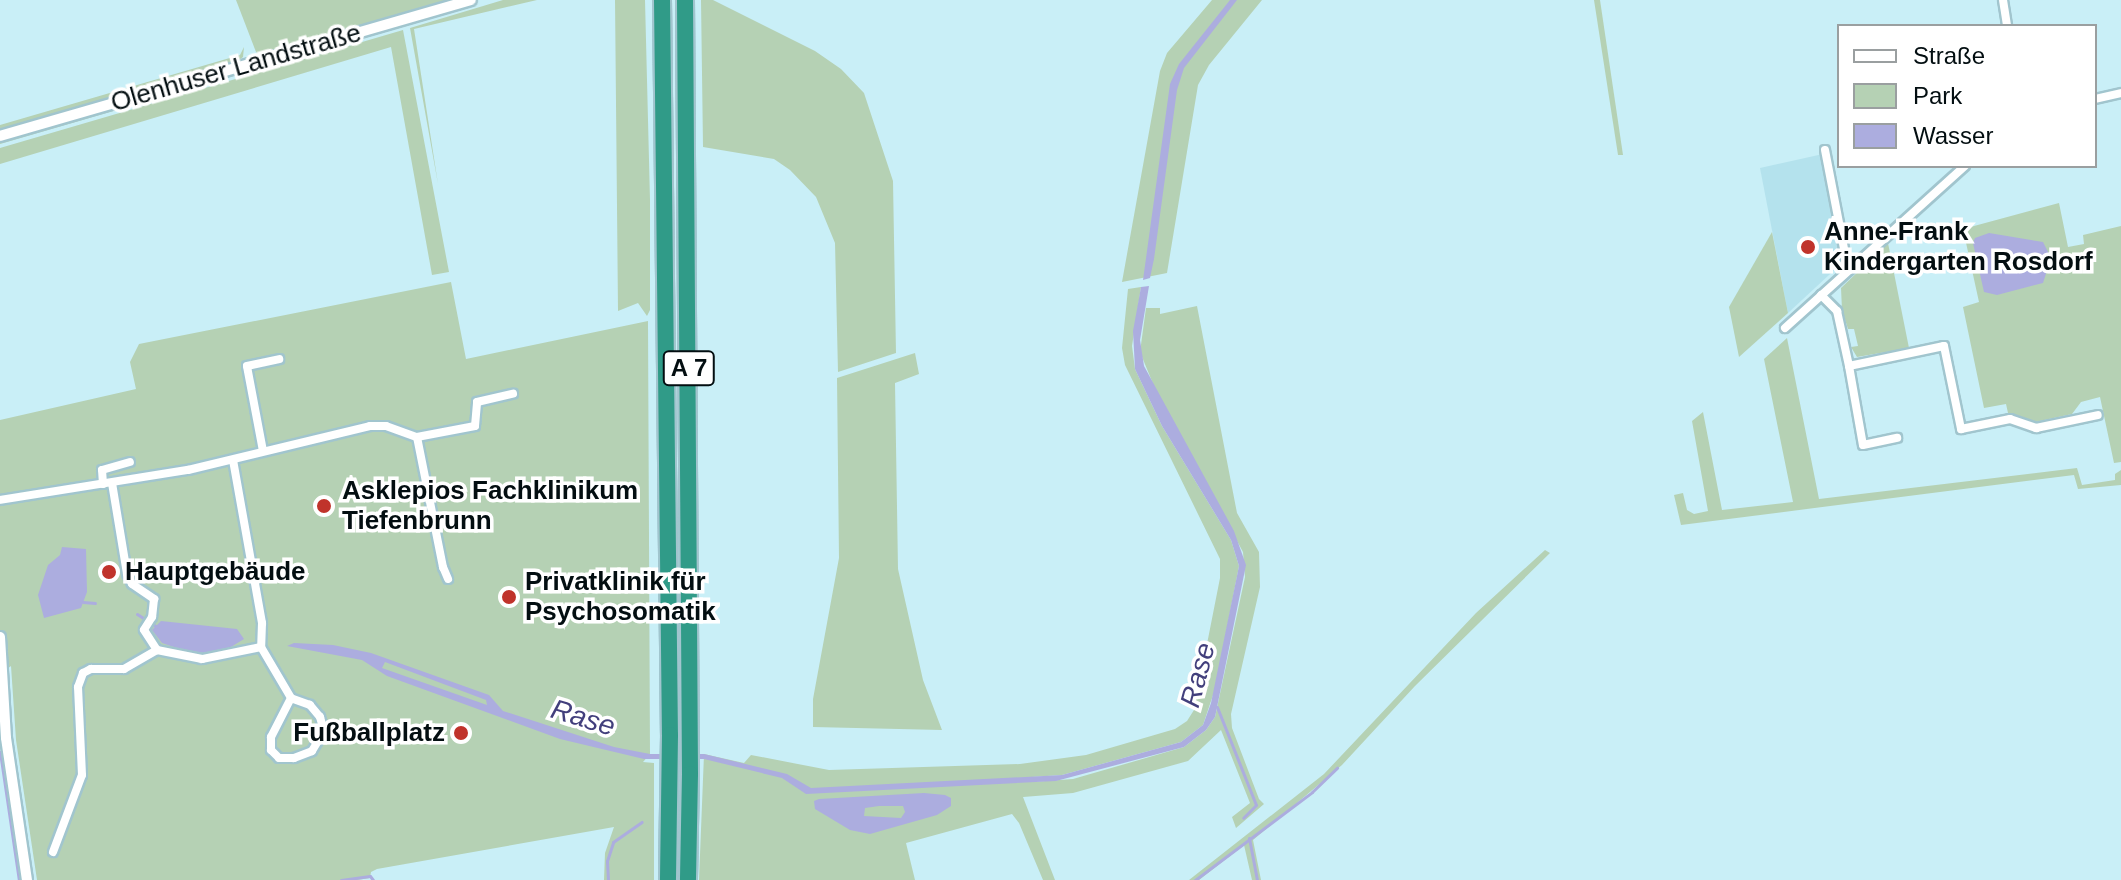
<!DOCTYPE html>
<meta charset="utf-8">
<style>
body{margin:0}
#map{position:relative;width:2121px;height:880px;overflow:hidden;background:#c9eff7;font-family:Arial,sans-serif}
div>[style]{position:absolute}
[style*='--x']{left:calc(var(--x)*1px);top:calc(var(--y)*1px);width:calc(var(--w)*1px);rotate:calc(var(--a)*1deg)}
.built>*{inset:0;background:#b4e2ed}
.green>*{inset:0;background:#b5d1b4}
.water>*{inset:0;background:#acaddf}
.stream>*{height:3px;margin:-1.5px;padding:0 1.5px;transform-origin:1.5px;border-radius:1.5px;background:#acaddf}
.roads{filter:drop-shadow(2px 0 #a1c5ce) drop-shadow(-2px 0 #a1c5ce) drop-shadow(0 2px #a1c5ce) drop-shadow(0 -2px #a1c5ce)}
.minor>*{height:8px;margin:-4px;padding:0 4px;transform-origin:4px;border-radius:4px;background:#fff}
.tertiary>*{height:10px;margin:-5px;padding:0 5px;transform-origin:5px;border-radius:5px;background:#fff}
.motorway>*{height:16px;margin:-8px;padding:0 8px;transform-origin:8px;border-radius:8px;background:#309b88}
.dots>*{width:22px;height:22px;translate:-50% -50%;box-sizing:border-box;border:4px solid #fff;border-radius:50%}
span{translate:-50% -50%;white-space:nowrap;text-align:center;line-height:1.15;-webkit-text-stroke:7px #fff;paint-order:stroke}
.shield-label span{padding:2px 6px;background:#fff;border:2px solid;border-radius:6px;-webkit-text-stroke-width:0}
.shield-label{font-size:24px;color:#030e11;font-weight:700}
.street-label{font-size:26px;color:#030e11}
.poi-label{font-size:26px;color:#030e11;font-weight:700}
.left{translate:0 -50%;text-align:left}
.right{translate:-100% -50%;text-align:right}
.water-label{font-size:28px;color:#423f7c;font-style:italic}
.legend{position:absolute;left:1837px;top:24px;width:260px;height:144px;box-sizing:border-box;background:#fff;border:2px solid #9a9fa0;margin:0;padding:10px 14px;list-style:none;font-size:24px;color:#030e11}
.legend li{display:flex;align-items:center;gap:16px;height:40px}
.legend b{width:40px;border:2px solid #9a9fa0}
</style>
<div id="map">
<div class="built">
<i style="clip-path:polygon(1823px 154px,1843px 262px,1788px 313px,1760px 168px)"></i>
</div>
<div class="green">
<i style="clip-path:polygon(236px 0,453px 0,262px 56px,256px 52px)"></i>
<i style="clip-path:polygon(503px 0,537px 0,414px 29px,438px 184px,410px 28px)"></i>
<i style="clip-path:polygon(615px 0,645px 0,650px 200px,650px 310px,647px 316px,638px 303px,618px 311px)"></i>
<i style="clip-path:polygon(701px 0,713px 0,815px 51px,841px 69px,864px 93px,893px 181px,896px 353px,838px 372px,835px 243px,816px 197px,790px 170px,774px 159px,703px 147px)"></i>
<i style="clip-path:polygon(1212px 0,1262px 0,1209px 65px,1198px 85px,1167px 273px,1122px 282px,1160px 71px,1167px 53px)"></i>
<i style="clip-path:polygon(1594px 0,1600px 0,1623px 155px,1618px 155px)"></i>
<i style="clip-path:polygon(400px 25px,402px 27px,0 144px,0 140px)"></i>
<i style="clip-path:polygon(403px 30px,449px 272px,432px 275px,391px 47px,0 164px,0 148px)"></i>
<i style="clip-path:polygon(244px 47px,243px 57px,238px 61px,0 129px,0 125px,240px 55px)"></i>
<i style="clip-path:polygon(2059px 203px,2068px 247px,2084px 244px,2083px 235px,2121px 226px,2121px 462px,2114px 463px,2100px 397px,2081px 402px,2072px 414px,2035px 422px,2008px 413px,2006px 404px,1984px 408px,1963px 307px,1979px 302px,1963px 229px)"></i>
<i style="clip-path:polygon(1772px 232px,1788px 313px,1739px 357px,1729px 307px)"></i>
<i style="clip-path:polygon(1888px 243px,1909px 348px,1857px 357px,1851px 347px,1858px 346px,1854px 329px,1848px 329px,1842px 310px,1841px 288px)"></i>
<i style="clip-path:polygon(451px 282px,466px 359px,648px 321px,650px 754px,643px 762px,654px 763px,654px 880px,604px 880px,605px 853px,614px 827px,377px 869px,371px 872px,370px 878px,357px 880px,37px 880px,16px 740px,11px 666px,0 674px,0 420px,136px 389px,130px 362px,139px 344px)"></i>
<i style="clip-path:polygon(1141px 287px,1132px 346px,1135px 369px,1162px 426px,1231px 540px,1239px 566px,1215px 689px,1203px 725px,1181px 742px,1062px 775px,1032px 777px,1032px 782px,1073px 779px,1184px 747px,1206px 730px,1215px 717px,1245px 577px,1243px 552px,1156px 391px,1140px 352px,1146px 308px,1160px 308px,1160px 314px,1197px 306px,1237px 513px,1259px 552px,1260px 587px,1231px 714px,1232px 728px,1259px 799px,1264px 804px,1236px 828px,1232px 817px,1250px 803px,1221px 730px,1188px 761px,1073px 793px,1023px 797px,1055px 880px,1043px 880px,1019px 823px,1012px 814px,906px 843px,915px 880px,699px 880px,704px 754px,744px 763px,751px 755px,829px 770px,1020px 764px,1086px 755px,1175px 729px,1187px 721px,1194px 710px,1220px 578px,1220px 559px,1125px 365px,1122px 348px,1128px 289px)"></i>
<i style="clip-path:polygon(1787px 338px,1819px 499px,2077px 468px,2082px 485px,2115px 480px,2115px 474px,2121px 470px,2121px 485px,2078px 489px,2074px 475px,1681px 525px,1674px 495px,1683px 493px,1687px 510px,1694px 514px,1708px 511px,1692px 421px,1703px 412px,1722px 510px,1793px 502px,1764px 359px)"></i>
<i style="clip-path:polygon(915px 353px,919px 374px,895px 383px,898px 569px,923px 680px,942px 730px,813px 727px,813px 699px,839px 558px,837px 378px)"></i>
<i style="clip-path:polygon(1545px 550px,1550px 553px,1415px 686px,1342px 765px,1253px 840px,1261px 880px,1252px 880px,1244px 845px,1199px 880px,1189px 880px,1324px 774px,1476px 613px)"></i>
</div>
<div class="water">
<i style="clip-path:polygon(1230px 0,1237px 0,1184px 68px,1177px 90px,1154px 259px,1150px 278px,1143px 280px,1170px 84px,1179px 64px)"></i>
<i style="clip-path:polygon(1989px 233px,2043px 242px,2051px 258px,2043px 283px,1997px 295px,1984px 292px,1973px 243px,1975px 238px)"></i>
<i style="clip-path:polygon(evenodd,1149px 286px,1140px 340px,1144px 366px,1234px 531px,1246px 565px,1215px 717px,1206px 730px,1184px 747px,1056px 781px,806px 794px,782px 778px,704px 759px,644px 759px,560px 739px,387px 676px,362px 660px,287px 646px,294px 643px,333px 645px,371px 653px,489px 695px,503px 711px,614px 747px,650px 754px,704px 754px,787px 774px,811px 788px,1062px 775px,1181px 742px,1203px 725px,1211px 703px,1239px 566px,1231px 540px,1162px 426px,1135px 369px,1133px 331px,1141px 287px,1149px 286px,385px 662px,486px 700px,487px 705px,382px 668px,385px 662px)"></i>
<i style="clip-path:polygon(62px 547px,86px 549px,87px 592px,81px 608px,44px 618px,38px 595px,48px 565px,60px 555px)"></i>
<i style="clip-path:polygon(161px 621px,237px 629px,244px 639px,226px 650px,195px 654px,162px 643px,152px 630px)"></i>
<i style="clip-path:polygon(evenodd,924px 793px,945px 795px,951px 798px,951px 806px,937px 815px,870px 834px,850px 830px,815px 809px,814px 801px,819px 799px,924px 793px,879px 806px,903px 806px,905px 812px,901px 818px,864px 816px,865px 808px,879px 806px)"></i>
</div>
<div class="stream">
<i style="--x:83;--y:602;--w:12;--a:5"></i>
<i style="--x:137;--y:614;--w:24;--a:33"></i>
<i style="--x:1217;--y:707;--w:105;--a:68.3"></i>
<i style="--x:1256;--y:805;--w:18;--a:135"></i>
<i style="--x:0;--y:752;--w:129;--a:81.6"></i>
<i style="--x:1249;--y:838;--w:43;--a:79.2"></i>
<i style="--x:341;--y:880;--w:29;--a:-8"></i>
<i style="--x:370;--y:876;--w:5;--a:53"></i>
<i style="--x:608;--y:880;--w:19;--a:-93"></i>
<i style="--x:607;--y:861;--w:20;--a:-72"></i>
<i style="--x:613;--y:842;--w:35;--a:-35"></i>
<i style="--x:1195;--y:880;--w:146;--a:-36.9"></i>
<i style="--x:1312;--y:792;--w:35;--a:-44"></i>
</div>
<div class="roads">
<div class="minor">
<i style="--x:2003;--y:0;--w:26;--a:81"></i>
<i style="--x:2095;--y:99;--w:27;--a:-13"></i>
<i style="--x:1825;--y:150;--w:122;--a:79.1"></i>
<i style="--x:1821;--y:295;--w:23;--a:45"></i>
<i style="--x:1837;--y:311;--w:56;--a:77.7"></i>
<i style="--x:1849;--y:366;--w:97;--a:-11.9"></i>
<i style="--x:1944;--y:346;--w:85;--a:78.4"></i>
<i style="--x:1961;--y:429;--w:50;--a:-11.5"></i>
<i style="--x:2010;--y:419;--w:28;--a:19"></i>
<i style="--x:2036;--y:428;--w:63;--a:-11.8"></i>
<i style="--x:1785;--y:328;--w:242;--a:-42"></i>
<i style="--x:1849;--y:366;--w:80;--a:80"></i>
<i style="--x:1863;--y:445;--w:35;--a:-12"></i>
<i style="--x:417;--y:437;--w:133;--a:78.7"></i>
<i style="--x:443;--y:567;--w:13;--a:67"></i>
<i style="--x:263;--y:451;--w:86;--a:-100.7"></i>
<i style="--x:247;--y:366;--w:33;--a:-12"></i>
<i style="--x:233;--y:460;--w:166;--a:79.9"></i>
<i style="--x:262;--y:623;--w:24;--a:92"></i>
<i style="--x:261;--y:647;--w:59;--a:59.5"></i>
<i style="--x:291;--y:698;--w:44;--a:117.1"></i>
<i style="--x:271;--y:737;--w:13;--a:90"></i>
<i style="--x:271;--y:750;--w:11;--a:45"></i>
<i style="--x:279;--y:758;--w:15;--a:0"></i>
<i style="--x:294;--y:758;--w:19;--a:-21"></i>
<i style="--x:312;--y:751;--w:23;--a:-59"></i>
<i style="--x:324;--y:731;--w:15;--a:-106"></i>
<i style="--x:320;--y:717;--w:16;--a:-130"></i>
<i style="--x:310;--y:705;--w:20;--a:-160"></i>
<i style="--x:112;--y:483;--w:92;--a:80.6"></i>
<i style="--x:127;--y:574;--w:11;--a:63"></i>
<i style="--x:132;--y:584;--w:27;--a:34"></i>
<i style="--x:154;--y:599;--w:18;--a:96"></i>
<i style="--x:152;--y:617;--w:15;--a:122"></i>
<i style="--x:144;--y:630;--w:24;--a:57"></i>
<i style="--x:103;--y:484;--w:14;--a:-94"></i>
<i style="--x:102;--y:470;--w:29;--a:-16"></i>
<i style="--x:0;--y:500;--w:190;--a:-9.1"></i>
<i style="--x:188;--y:470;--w:187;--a:-13.6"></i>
<i style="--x:370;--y:426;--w:16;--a:0"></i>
<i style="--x:386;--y:426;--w:33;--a:20"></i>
<i style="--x:417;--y:437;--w:59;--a:-10.7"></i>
<i style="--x:475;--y:426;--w:24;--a:-85"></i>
<i style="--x:477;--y:402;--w:37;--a:-13"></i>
<i style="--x:53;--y:852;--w:82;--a:-69.4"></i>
<i style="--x:82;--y:775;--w:88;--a:-92.6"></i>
<i style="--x:78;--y:687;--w:15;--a:-70"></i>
<i style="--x:83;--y:673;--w:9;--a:-27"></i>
<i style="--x:91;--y:669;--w:33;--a:0"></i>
<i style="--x:124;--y:669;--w:38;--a:-30"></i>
<i style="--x:157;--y:650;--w:46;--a:11.3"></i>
<i style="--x:202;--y:659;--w:60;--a:-11.5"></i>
</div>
<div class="tertiary">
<i style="--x:0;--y:136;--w:490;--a:-16.1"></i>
<i style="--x:0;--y:637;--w:101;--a:86.6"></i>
<i style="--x:6;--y:738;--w:144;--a:81.6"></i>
</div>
<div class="motorway">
<i style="--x:662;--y:0;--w:735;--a:89.38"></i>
<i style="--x:670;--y:735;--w:145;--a:90.8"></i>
<i style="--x:685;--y:0;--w:774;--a:89.63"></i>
<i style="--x:690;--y:774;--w:106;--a:91.1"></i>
</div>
</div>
<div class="dots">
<i style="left:1808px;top:247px;background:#c0332b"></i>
<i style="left:324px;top:506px;background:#c0332b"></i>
<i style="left:109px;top:572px;background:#c0332b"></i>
<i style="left:509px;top:597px;background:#c0332b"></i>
<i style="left:461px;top:733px;background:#c0332b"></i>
</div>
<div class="shield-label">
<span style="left:689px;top:368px">A 7</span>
</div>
<div class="street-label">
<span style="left:236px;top:68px;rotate:-16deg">Olenhuser Landstraße</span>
</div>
<div class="poi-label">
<span class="left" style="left:1824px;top:247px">Anne-Frank<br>Kindergarten Rosdorf</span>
<span class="left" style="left:342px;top:506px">Asklepios Fachklinikum<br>Tiefenbrunn</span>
<span class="left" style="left:125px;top:572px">Hauptgebäude</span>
<span class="left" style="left:525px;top:597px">Privatklinik für<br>Psychosomatik</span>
<span class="right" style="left:445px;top:733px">Fußballplatz</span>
</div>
<div class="water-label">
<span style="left:1198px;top:675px;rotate:-75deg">Rase</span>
<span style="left:583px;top:718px;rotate:17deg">Rase</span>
</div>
<ul class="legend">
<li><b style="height:10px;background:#fff"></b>Straße</li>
<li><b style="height:22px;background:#b5d1b4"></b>Park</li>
<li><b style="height:22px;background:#acaddf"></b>Wasser</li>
</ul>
</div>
